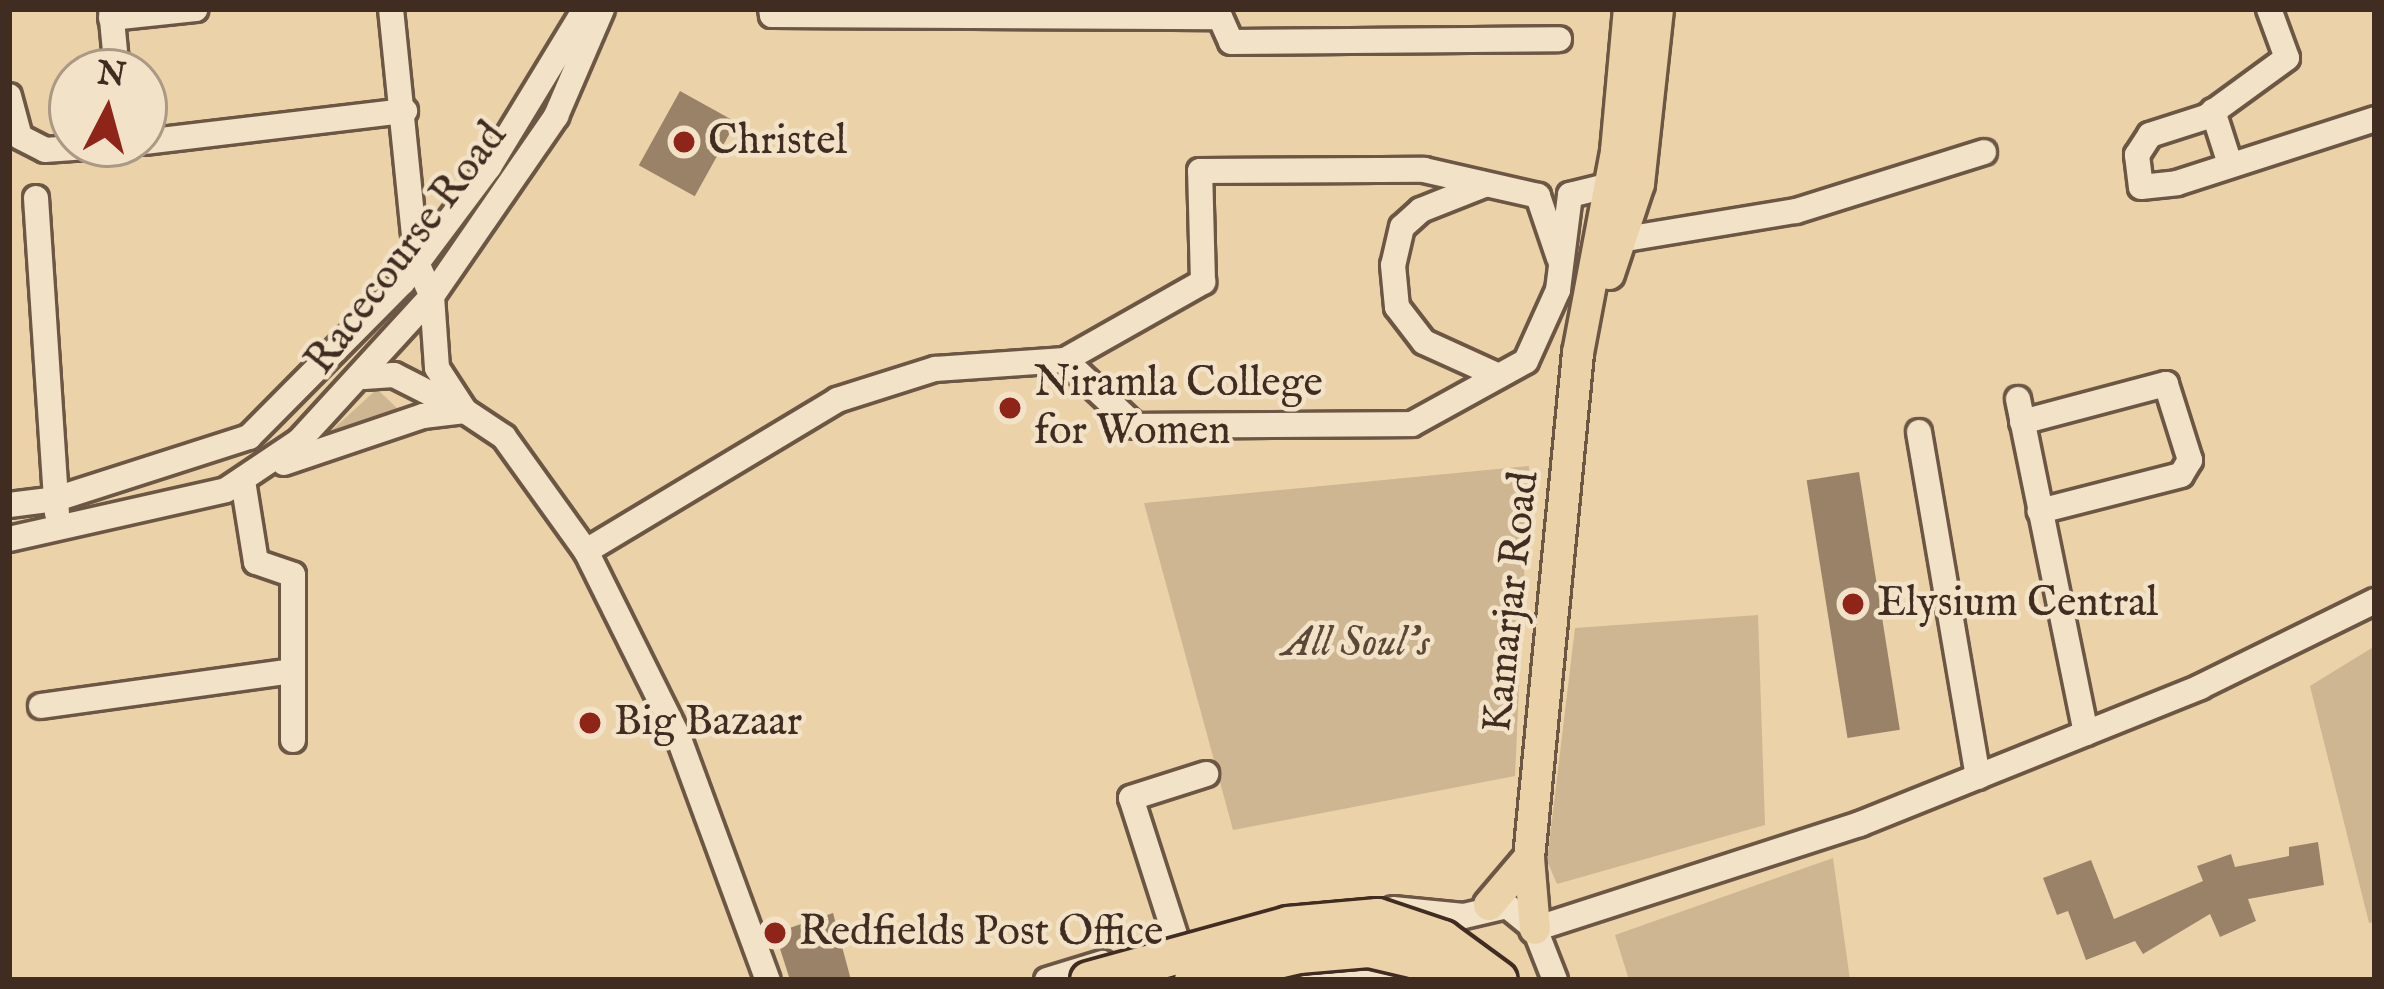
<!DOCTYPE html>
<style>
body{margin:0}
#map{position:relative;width:2384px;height:989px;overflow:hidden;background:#ebd2a9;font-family:"IM FELL English",serif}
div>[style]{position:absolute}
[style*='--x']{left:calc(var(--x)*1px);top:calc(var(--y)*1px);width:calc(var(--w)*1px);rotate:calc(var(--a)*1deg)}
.green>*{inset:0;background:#ceb692}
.building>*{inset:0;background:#998268;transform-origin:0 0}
.roads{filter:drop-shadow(3px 0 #6c5644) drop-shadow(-3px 0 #6c5644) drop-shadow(0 3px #6c5644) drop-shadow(0 -3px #6c5644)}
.minor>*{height:24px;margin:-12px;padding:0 12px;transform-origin:12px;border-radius:12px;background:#f2e2c7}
.major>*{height:30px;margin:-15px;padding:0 15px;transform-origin:15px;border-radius:15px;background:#ebd2a9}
.bridges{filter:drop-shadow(3px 0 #412c22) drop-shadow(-3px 0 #412c22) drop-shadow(0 3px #412c22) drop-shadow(0 -3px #412c22)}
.highway-bridge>*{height:36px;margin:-18px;padding:0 18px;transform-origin:18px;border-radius:18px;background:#ebd2a9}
.dots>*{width:33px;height:33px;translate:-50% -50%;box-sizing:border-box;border:6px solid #f2e2c7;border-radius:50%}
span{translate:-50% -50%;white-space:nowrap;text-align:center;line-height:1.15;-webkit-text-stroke:9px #f2e2c7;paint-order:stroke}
.poi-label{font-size:42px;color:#412c22}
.left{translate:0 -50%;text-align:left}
.street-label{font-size:42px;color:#412c22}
.park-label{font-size:42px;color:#5d4838;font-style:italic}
.frame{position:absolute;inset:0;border:12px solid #412c22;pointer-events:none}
.north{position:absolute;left:48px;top:48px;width:120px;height:120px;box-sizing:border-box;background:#f2e2c7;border:3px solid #ab9985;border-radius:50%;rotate:6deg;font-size:33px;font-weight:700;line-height:48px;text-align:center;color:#412c22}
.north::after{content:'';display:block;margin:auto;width:42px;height:54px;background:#8f2418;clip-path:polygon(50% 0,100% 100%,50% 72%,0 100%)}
</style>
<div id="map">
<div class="green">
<i style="clip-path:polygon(377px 389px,400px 411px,331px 431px)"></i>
<i style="clip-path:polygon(1529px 466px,1515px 776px,1233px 830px,1144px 503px)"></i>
<i style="clip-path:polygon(1758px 615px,1765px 825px,1557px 884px,1547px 861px,1575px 628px)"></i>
<i style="clip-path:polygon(2375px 646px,2375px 922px,2369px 923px,2310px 686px)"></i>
<i style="clip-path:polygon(1833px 858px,1850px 980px,1629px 980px,1615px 935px)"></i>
</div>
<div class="building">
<i style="left:680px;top:91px;width:64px;height:85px;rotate:29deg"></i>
<i style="left:1859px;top:472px;width:261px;height:53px;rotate:81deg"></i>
<i style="clip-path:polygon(2318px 842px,2324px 885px,2248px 899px,2256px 921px,2220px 937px,2210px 914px,2143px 954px,2135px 941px,2086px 960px,2068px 911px,2057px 915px,2043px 878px,2091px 860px,2114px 919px,2203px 881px,2197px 866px,2231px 854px,2235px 867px,2289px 856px,2289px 847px)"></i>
<i style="clip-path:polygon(833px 913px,851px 980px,790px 980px,775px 933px)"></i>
</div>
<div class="roads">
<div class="minor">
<i style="--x:111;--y:9;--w:63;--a:84.6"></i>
<i style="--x:391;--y:9;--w:255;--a:84.2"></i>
<i style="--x:417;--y:263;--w:36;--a:66"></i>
<i style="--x:432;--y:296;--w:72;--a:86"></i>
<i style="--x:437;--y:368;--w:51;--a:56.9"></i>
<i style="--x:465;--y:411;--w:47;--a:33.7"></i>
<i style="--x:504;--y:437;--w:140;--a:54.3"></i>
<i style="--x:586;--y:551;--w:207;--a:63.6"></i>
<i style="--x:678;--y:736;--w:260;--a:69.8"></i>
<i style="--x:771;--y:9;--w:6;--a:81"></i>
<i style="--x:772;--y:15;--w:448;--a:0.3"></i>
<i style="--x:1220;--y:17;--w:27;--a:66"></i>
<i style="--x:1231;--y:42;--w:328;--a:-0.5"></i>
<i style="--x:2269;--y:9;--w:52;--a:69.8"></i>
<i style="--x:2287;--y:58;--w:100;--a:143.9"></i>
<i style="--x:2206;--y:117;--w:59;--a:162.2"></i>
<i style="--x:2150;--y:135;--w:24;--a:123"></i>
<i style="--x:2137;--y:155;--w:32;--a:83"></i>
<i style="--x:2141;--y:187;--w:36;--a:-6"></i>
<i style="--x:2177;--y:183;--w:208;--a:-17.9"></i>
<i style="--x:111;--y:18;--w:85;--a:-6"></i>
<i style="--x:9;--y:96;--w:42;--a:75"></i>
<i style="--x:20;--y:137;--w:28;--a:27"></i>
<i style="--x:45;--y:150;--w:85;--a:-4"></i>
<i style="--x:2213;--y:111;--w:56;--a:72.2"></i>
<i style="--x:144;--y:142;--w:263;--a:-6.8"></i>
<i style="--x:1484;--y:185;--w:68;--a:158.4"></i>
<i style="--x:1421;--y:210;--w:25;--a:138"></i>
<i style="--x:1402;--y:227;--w:39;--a:103"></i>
<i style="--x:1393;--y:265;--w:42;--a:84.6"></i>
<i style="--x:1397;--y:307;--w:44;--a:52.4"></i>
<i style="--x:1424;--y:342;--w:82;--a:24.4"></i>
<i style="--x:36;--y:198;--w:316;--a:86.2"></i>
<i style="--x:1620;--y:240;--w:178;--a:-9.4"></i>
<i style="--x:1796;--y:211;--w:197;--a:-17.4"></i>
<i style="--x:1065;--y:360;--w:159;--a:-29.5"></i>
<i style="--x:1203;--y:282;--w:111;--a:-91.5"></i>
<i style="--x:1200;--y:171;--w:224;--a:-0.3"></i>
<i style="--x:1424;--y:170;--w:117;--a:12.8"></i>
<i style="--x:1538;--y:196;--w:65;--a:71.3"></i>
<i style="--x:364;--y:377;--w:30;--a:-4"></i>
<i style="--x:394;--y:375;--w:77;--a:26.9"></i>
<i style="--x:2018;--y:399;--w:341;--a:78.5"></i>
<i style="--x:2022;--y:422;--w:149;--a:-14.8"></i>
<i style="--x:2166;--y:384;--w:80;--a:72.5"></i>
<i style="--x:2190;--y:460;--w:17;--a:121"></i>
<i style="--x:2181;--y:475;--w:146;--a:165.7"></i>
<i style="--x:1919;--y:432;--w:350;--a:80.3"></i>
<i style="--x:284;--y:463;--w:147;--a:-18.7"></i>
<i style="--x:423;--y:416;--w:42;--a:-6.8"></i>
<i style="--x:243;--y:481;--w:82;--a:80.9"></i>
<i style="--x:256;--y:562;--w:39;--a:19"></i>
<i style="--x:293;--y:575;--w:165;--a:90"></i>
<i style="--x:9;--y:505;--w:47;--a:-7.3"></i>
<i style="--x:56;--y:499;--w:203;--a:-17.8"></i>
<i style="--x:249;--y:437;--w:218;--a:-45.2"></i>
<i style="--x:403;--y:282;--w:144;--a:-53.2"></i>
<i style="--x:489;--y:167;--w:185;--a:-58.7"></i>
<i style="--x:9;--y:539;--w:222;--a:-12.7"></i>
<i style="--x:226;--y:490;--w:88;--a:-33.9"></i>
<i style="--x:299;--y:441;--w:197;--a:-47.5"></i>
<i style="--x:432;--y:296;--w:219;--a:-55.4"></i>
<i style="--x:556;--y:116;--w:116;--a:-66.7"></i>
<i style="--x:586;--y:551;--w:293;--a:-31"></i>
<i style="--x:837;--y:400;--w:103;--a:-17.6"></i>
<i style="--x:935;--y:369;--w:130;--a:-4"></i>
<i style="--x:1065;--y:360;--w:96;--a:43.3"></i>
<i style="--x:1135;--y:426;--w:277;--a:-0.4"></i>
<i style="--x:1412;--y:424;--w:130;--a:-28.9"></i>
<i style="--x:1526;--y:361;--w:78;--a:-65.7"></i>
<i style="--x:1558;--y:290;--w:96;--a:-82.8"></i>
<i style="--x:1570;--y:195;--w:41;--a:-14"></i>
<i style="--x:41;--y:706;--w:254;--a:-7.9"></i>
<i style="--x:1393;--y:909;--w:71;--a:5.6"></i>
<i style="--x:1464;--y:916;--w:44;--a:-13.1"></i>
<i style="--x:1507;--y:906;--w:36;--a:39"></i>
<i style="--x:1535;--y:929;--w:55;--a:68.6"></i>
<i style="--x:1535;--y:929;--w:342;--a:-17.9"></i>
<i style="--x:1860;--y:824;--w:367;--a:-21.9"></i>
<i style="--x:2200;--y:687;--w:195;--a:-26.2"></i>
<i style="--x:1177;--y:941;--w:150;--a:-107.8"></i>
<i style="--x:1131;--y:798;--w:79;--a:-17.7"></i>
<i style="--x:1047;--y:980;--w:58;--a:-17.2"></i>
<i style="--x:1301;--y:980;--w:67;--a:-7.8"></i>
<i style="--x:1367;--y:971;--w:36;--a:14"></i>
</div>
<div class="major">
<i style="--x:1609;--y:274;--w:95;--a:-71.6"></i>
<i style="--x:1639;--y:184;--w:176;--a:-83.8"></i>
<i style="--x:1529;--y:858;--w:507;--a:-84.46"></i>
<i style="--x:1578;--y:353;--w:206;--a:-79.3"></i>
<i style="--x:1616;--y:151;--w:143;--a:-84.8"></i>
<i style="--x:1489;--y:905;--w:62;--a:-49.6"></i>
<i style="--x:1529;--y:858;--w:71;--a:85.2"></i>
</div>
</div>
<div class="bridges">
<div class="highway-bridge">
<i style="--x:1089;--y:980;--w:206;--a:-15.4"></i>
<i style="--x:1288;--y:925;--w:90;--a:-5.1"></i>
<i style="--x:1378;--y:917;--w:69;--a:18.7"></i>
<i style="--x:1443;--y:939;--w:69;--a:36.2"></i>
<i style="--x:1193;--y:980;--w:109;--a:-13.3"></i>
<i style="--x:1299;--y:955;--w:70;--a:-4.9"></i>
<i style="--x:1369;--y:949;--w:48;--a:13.2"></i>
<i style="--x:1416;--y:960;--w:39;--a:30"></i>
</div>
</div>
<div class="dots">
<i style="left:684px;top:142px;background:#8f2418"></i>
<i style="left:1010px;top:408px;background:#8f2418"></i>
<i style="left:1853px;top:604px;background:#8f2418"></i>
<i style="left:590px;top:723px;background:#8f2418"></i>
<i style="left:775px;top:933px;background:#8f2418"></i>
</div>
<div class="poi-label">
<span class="left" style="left:708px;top:142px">Christel</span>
<span class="left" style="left:1034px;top:408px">Niramla College<br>for Women</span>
<span class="left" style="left:1877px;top:604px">Elysium Central</span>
<span class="left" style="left:614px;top:723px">Big Bazaar</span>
<span class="left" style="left:799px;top:933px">Redfields Post Office</span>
</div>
<div class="street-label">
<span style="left:407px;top:249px;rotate:-53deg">Racecourse Road</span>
<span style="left:1512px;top:602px;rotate:-84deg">Kamarjar Road</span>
</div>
<div class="park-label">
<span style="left:1356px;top:644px">All Soul's</span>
</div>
<div class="frame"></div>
<div class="north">N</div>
</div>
